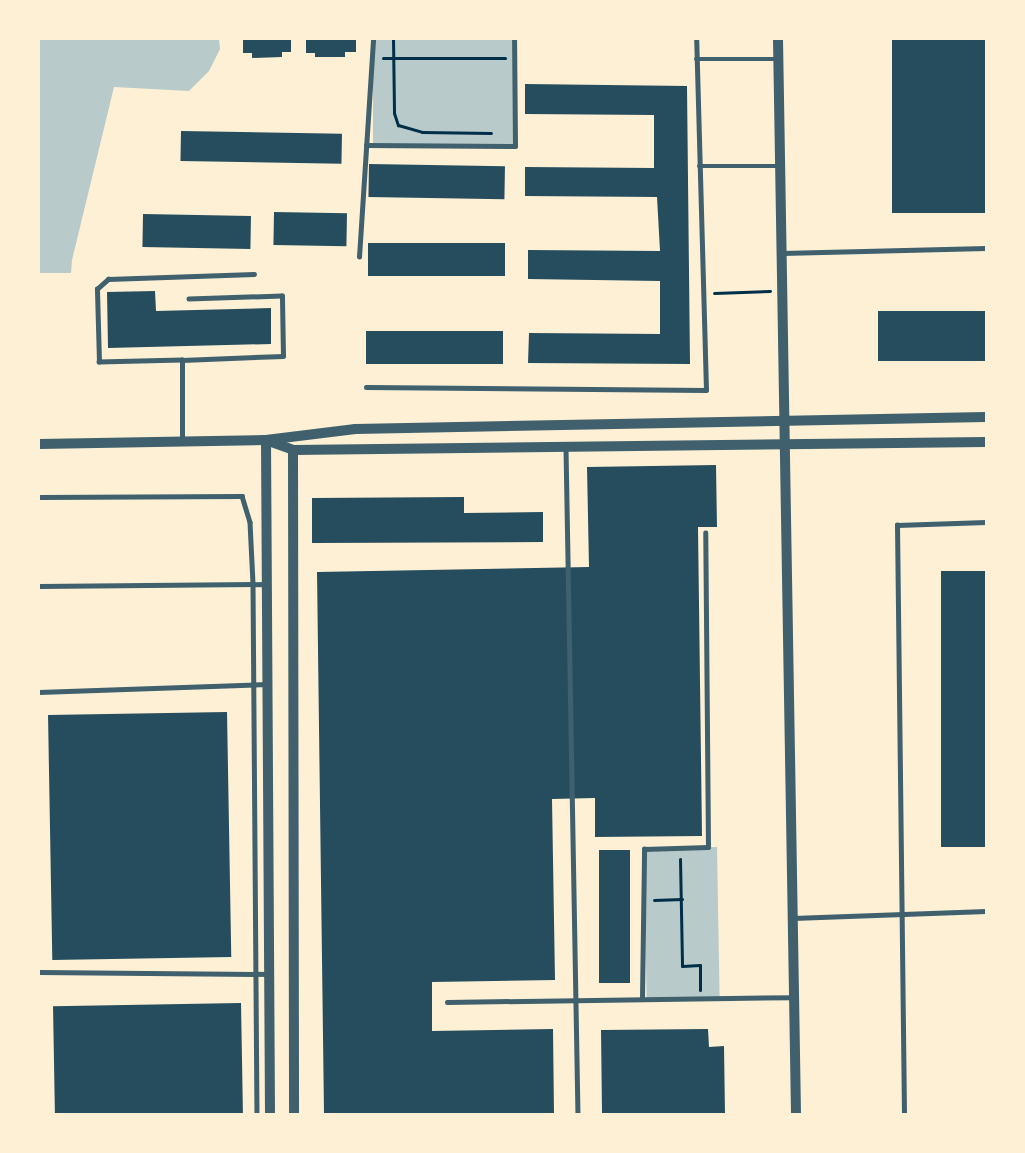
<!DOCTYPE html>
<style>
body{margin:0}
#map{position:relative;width:1025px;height:1153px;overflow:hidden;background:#fdf0d5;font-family:"Nunito Sans",sans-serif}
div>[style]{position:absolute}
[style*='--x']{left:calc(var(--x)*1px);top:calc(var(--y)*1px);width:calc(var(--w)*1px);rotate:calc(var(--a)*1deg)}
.green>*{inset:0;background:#b9caca;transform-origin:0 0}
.building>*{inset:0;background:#264d5e;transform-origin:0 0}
.path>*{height:3px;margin:-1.5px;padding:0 1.5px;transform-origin:1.5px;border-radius:1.5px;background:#003049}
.service>*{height:4.5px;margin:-2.25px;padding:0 2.25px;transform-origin:2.25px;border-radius:2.25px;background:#3f606c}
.tertiary>*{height:10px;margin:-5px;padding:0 5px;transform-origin:5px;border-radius:5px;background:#3f606c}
span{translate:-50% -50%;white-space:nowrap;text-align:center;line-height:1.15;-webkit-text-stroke:6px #fdf0d5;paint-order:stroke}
.frame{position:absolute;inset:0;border:40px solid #fdf0d5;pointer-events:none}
</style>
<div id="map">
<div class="green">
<i style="clip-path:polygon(39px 39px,219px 39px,220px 49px,209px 71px,189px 91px,114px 87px,72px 260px,71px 273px,39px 273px)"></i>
<i style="left:373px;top:39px;width:141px;height:106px"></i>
<i style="left:717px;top:847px;width:151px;height:73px;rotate:89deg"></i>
</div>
<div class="building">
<i style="clip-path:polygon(243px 39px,291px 39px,291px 52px,282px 52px,282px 57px,252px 58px,252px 53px,243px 53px)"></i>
<i style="clip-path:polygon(306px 39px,356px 39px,356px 52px,345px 52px,345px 57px,315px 57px,315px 53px,306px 53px)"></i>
<i style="left:892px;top:39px;width:94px;height:174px"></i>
<i style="clip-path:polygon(525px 84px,687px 86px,690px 364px,528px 363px,529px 333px,660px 334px,660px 281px,528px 279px,528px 250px,660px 251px,657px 197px,525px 196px,525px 167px,654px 168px,654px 115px,525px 114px)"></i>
<i style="left:181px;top:131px;width:161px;height:30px;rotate:1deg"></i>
<i style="left:369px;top:164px;width:136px;height:33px;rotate:1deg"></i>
<i style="left:274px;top:212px;width:73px;height:33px;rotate:1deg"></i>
<i style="left:143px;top:214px;width:108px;height:33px;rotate:1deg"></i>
<i style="left:368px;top:243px;width:137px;height:33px"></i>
<i style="clip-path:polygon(155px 291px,156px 311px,271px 308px,271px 344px,108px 348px,107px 292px)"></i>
<i style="left:878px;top:311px;width:108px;height:50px"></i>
<i style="left:366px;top:331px;width:137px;height:33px"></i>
<i style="clip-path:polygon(716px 465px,717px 527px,698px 527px,702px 836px,595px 837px,595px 798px,552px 799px,555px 980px,432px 982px,432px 1031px,553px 1029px,554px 1114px,324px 1114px,317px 572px,589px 567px,587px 467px)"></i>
<i style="clip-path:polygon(464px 497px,464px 513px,543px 512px,543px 542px,312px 543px,312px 498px)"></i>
<i style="left:986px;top:571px;width:276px;height:45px;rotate:90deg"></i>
<i style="left:227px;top:712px;width:245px;height:179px;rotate:89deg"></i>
<i style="left:599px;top:850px;width:31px;height:133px"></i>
<i style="left:241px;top:1003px;width:111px;height:188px;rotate:89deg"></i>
<i style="clip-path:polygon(708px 1029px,709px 1047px,724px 1046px,725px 1114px,602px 1114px,601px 1030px)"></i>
</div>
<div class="path">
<i style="--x:393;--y:39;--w:74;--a:89.2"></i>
<i style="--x:394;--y:113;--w:13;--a:72"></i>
<i style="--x:398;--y:125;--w:25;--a:16"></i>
<i style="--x:422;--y:132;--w:69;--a:0.8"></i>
<i style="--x:383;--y:58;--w:122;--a:0"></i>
<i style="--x:714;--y:293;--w:56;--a:-2"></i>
<i style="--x:680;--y:859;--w:107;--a:88.9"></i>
<i style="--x:682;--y:966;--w:18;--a:-3"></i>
<i style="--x:700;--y:965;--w:25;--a:90"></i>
<i style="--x:654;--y:900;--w:28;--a:-2"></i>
</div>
<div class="service">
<i style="--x:696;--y:59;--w:81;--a:0"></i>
<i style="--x:366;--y:145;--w:149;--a:0.4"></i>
<i style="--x:515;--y:146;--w:107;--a:-90.5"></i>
<i style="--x:699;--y:166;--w:81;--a:0"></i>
<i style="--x:782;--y:253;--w:204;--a:-1.4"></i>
<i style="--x:359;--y:257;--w:218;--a:-86.3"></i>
<i style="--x:182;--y:360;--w:83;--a:178.6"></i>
<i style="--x:99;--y:362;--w:73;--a:-91.6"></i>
<i style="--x:97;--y:289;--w:15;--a:-42"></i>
<i style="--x:108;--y:279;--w:146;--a:-2"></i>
<i style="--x:366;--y:387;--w:340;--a:0.5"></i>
<i style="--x:706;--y:390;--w:351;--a:-91.6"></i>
<i style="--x:182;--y:441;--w:81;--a:-90"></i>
<i style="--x:182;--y:360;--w:101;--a:-2.3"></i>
<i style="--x:283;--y:356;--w:60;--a:-91"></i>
<i style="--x:282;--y:296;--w:93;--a:178.2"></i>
<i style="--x:566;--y:448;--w:666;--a:88.97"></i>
<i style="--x:39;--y:497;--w:203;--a:-0.3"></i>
<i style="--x:242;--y:496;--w:27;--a:73"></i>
<i style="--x:250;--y:522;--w:62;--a:87.2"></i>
<i style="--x:253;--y:584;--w:530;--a:89.57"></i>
<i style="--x:39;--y:586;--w:228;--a:-0.5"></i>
<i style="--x:39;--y:692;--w:228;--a:-2"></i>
<i style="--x:793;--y:918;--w:193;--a:-2.1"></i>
<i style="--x:39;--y:972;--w:228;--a:0.5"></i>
<i style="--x:642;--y:999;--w:150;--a:-89.2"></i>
<i style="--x:644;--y:849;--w:64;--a:-1.8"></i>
<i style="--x:708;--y:847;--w:314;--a:-90.5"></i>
<i style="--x:447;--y:1002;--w:347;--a:-0.8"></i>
<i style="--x:904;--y:1114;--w:589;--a:-90.68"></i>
<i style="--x:897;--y:525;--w:89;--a:-1.9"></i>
</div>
<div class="tertiary">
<i style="--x:778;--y:39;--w:1075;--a:89.04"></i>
<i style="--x:39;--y:444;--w:227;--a:-1"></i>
<i style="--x:266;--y:440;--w:29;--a:20"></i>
<i style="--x:293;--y:450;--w:693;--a:-0.66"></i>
<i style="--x:293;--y:450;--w:664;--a:89.91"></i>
<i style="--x:270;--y:1114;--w:674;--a:-90.34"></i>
<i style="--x:266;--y:440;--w:90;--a:-7"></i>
<i style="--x:355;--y:429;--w:631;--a:-1.09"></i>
</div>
<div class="frame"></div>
</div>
